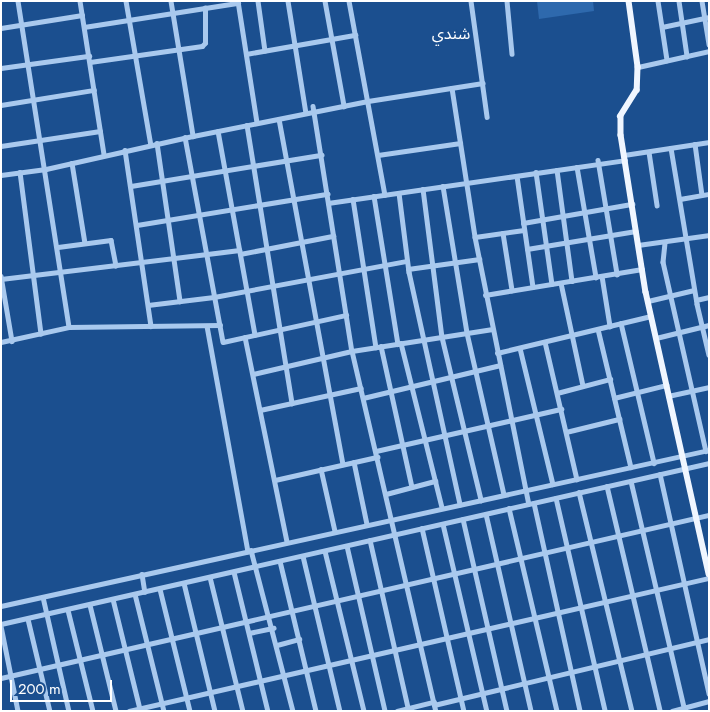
<!DOCTYPE html>
<meta charset="utf-8">
<style>
body{margin:0}
#map{position:relative;width:710px;height:712px;overflow:hidden;background:#1b4f8f;font-family:Jost,"Noto Sans Arabic",sans-serif}
div>[style]{position:absolute}
[style*='--x']{left:calc(var(--x)*1px);top:calc(var(--y)*1px);width:calc(var(--w)*1px);rotate:calc(var(--a)*1deg)}
.green>*{inset:0;background:#2e69ad}
.minor>*{height:4.5px;margin:-2.25px;padding:0 2.25px;transform-origin:2.25px;border-radius:2.25px;background:#a9c9ee}
.major>*{height:5.5px;margin:-2.75px;padding:0 2.75px;transform-origin:2.75px;border-radius:2.75px;background:#f0f6ff}
span{translate:-50% -50%;white-space:nowrap;text-align:center;line-height:1.15;-webkit-text-stroke:4px #1b4f8f;paint-order:stroke}
.quarter-label{font-size:16px;color:#fff}
.frame{position:absolute;inset:0;border:2px solid #fff;pointer-events:none}
.scale{position:absolute;left:10px;top:680px;width:102px;height:22px;box-sizing:border-box;border:2px solid #fff;border-top:0;padding-left:6px;font-size:15px;line-height:18px;white-space:nowrap;color:#fff;-webkit-text-stroke:4px #1b4f8f;paint-order:stroke}
</style>
<div id="map">
<div class="green">
<i style="clip-path:polygon(537px 1px,593px 1px,594px 11px,539px 19px)"></i>
</div>
<div class="minor">
<i style="--x:18;--y:1;--w:330;--a:81.1"></i>
<i style="--x:80;--y:1;--w:156;--a:81.1"></i>
<i style="--x:126;--y:1;--w:146;--a:80.2"></i>
<i style="--x:171;--y:1;--w:137;--a:80.7"></i>
<i style="--x:238;--y:1;--w:123;--a:81.1"></i>
<i style="--x:258;--y:1;--w:50;--a:82"></i>
<i style="--x:288;--y:1;--w:113;--a:80.9"></i>
<i style="--x:325;--y:1;--w:107;--a:79.7"></i>
<i style="--x:349;--y:1;--w:197;--a:79.5"></i>
<i style="--x:471;--y:1;--w:117;--a:82.1"></i>
<i style="--x:507;--y:1;--w:53;--a:84.6"></i>
<i style="--x:658;--y:1;--w:60;--a:81.3"></i>
<i style="--x:679;--y:1;--w:56;--a:81.7"></i>
<i style="--x:702;--y:1;--w:44;--a:80.8"></i>
<i style="--x:84;--y:27;--w:156;--a:-8.9"></i>
<i style="--x:662;--y:27;--w:48;--a:-12"></i>
<i style="--x:1;--y:28;--w:82;--a:-9.1"></i>
<i style="--x:246;--y:54;--w:111;--a:-9.9"></i>
<i style="--x:90;--y:62;--w:113;--a:-8.1"></i>
<i style="--x:202;--y:46;--w:4;--a:-45"></i>
<i style="--x:205;--y:43;--w:35;--a:-90"></i>
<i style="--x:638;--y:67;--w:73;--a:-12.7"></i>
<i style="--x:1;--y:68;--w:89;--a:-7.8"></i>
<i style="--x:452;--y:88;--w:151;--a:81.2"></i>
<i style="--x:475;--y:237;--w:272;--a:78.6"></i>
<i style="--x:1;--y:105;--w:94;--a:-9.2"></i>
<i style="--x:313;--y:106;--w:248;--a:81"></i>
<i style="--x:352;--y:351;--w:370;--a:76.9"></i>
<i style="--x:279;--y:119;--w:351;--a:79.5"></i>
<i style="--x:247;--y:125;--w:282;--a:80.8"></i>
<i style="--x:218;--y:131;--w:207;--a:79.7"></i>
<i style="--x:185;--y:137;--w:208;--a:79.5"></i>
<i style="--x:223;--y:342;--w:126;--a:-12.4"></i>
<i style="--x:157;--y:143;--w:160;--a:81.7"></i>
<i style="--x:695;--y:144;--w:51;--a:82.2"></i>
<i style="--x:1;--y:146;--w:100;--a:-8.6"></i>
<i style="--x:671;--y:148;--w:158;--a:80.5"></i>
<i style="--x:697;--y:304;--w:52;--a:76.8"></i>
<i style="--x:125;--y:150;--w:178;--a:81.6"></i>
<i style="--x:649;--y:152;--w:54;--a:81.4"></i>
<i style="--x:378;--y:155;--w:83;--a:-8.3"></i>
<i style="--x:624;--y:155;--w:86;--a:-8.7"></i>
<i style="--x:598;--y:160;--w:116;--a:80.5"></i>
<i style="--x:72;--y:163;--w:81;--a:80.8"></i>
<i style="--x:577;--y:167;--w:112;--a:80.2"></i>
<i style="--x:557;--y:170;--w:112;--a:82.3"></i>
<i style="--x:20;--y:172;--w:163;--a:82.6"></i>
<i style="--x:536;--y:172;--w:113;--a:81.9"></i>
<i style="--x:1;--y:175;--w:45;--a:-7.6"></i>
<i style="--x:46;--y:169;--w:151;--a:-12.7"></i>
<i style="--x:193;--y:136;--w:178;--a:-11.3"></i>
<i style="--x:368;--y:101;--w:116;--a:-8.9"></i>
<i style="--x:517;--y:176;--w:112;--a:81.8"></i>
<i style="--x:131;--y:186;--w:193;--a:-9.3"></i>
<i style="--x:443;--y:186;--w:149;--a:80.7"></i>
<i style="--x:467;--y:333;--w:166;--a:77.1"></i>
<i style="--x:423;--y:189;--w:149;--a:82.7"></i>
<i style="--x:442;--y:337;--w:168;--a:76.5"></i>
<i style="--x:399;--y:193;--w:80;--a:82.8"></i>
<i style="--x:409;--y:272;--w:238;--a:77.6"></i>
<i style="--x:374;--y:196;--w:150;--a:80.8"></i>
<i style="--x:353;--y:199;--w:150;--a:81.2"></i>
<i style="--x:680;--y:199;--w:29;--a:-10"></i>
<i style="--x:328;--y:203;--w:300;--a:-8.2"></i>
<i style="--x:523;--y:223;--w:111;--a:-9.9"></i>
<i style="--x:137;--y:225;--w:193;--a:-9.3"></i>
<i style="--x:503;--y:233;--w:58;--a:81"></i>
<i style="--x:475;--y:237;--w:49;--a:-8.1"></i>
<i style="--x:665;--y:243;--w:19;--a:96"></i>
<i style="--x:663;--y:262;--w:194;--a:77.2"></i>
<i style="--x:638;--y:245;--w:72;--a:-8"></i>
<i style="--x:58;--y:247;--w:53;--a:-7.5"></i>
<i style="--x:111;--y:240;--w:26;--a:79"></i>
<i style="--x:527;--y:249;--w:110;--a:-9.4"></i>
<i style="--x:240;--y:254;--w:95;--a:-11"></i>
<i style="--x:408;--y:269;--w:72;--a:-8"></i>
<i style="--x:1;--y:276;--w:66;--a:80.4"></i>
<i style="--x:602;--y:276;--w:51;--a:80.9"></i>
<i style="--x:1;--y:279;--w:240;--a:-6.9"></i>
<i style="--x:561;--y:283;--w:105;--a:77.9"></i>
<i style="--x:485;--y:295;--w:159;--a:-9.4"></i>
<i style="--x:696;--y:300;--w:13;--a:-13"></i>
<i style="--x:648;--y:301;--w:47;--a:-13.4"></i>
<i style="--x:148;--y:305;--w:66;--a:-6.9"></i>
<i style="--x:214;--y:297;--w:196;--a:-10.6"></i>
<i style="--x:621;--y:323;--w:144;--a:76.7"></i>
<i style="--x:207;--y:326;--w:229;--a:79.7"></i>
<i style="--x:598;--y:329;--w:142;--a:76.6"></i>
<i style="--x:245;--y:337;--w:209;--a:78.4"></i>
<i style="--x:656;--y:338;--w:55;--a:-13.8"></i>
<i style="--x:1;--y:342;--w:70;--a:-12.4"></i>
<i style="--x:69;--y:327;--w:151;--a:-0.8"></i>
<i style="--x:545;--y:342;--w:141;--a:76.9"></i>
<i style="--x:401;--y:343;--w:170;--a:76"></i>
<i style="--x:381;--y:346;--w:144;--a:77.6"></i>
<i style="--x:520;--y:348;--w:140;--a:76.4"></i>
<i style="--x:497;--y:353;--w:158;--a:-13.5"></i>
<i style="--x:253;--y:374;--w:102;--a:-13.1"></i>
<i style="--x:352;--y:351;--w:142;--a:-8.9"></i>
<i style="--x:557;--y:393;--w:55;--a:-14.8"></i>
<i style="--x:668;--y:396;--w:42;--a:-12.4"></i>
<i style="--x:363;--y:398;--w:141;--a:-13.5"></i>
<i style="--x:614;--y:398;--w:54;--a:-14"></i>
<i style="--x:260;--y:410;--w:103;--a:-12.3"></i>
<i style="--x:566;--y:432;--w:55;--a:-13.8"></i>
<i style="--x:376;--y:451;--w:190;--a:-12.8"></i>
<i style="--x:354;--y:462;--w:63;--a:78.2"></i>
<i style="--x:321;--y:469;--w:64;--a:77.3"></i>
<i style="--x:660;--y:474;--w:225;--a:77.4"></i>
<i style="--x:275;--y:480;--w:105;--a:-12.7"></i>
<i style="--x:631;--y:481;--w:236;--a:76.8"></i>
<i style="--x:607;--y:486;--w:231;--a:76.7"></i>
<i style="--x:579;--y:492;--w:225;--a:76.4"></i>
<i style="--x:386;--y:494;--w:51;--a:-14.9"></i>
<i style="--x:556;--y:498;--w:219;--a:77"></i>
<i style="--x:534;--y:503;--w:213;--a:77.5"></i>
<i style="--x:509;--y:508;--w:209;--a:76.7"></i>
<i style="--x:486;--y:514;--w:202;--a:77.1"></i>
<i style="--x:463;--y:519;--w:197;--a:77.1"></i>
<i style="--x:443;--y:524;--w:192;--a:76.8"></i>
<i style="--x:422;--y:528;--w:188;--a:77.1"></i>
<i style="--x:370;--y:540;--w:175;--a:77.2"></i>
<i style="--x:347;--y:546;--w:169;--a:77"></i>
<i style="--x:251;--y:550;--w:166;--a:75.4"></i>
<i style="--x:325;--y:551;--w:165;--a:76.3"></i>
<i style="--x:303;--y:556;--w:159;--a:76.6"></i>
<i style="--x:280;--y:561;--w:154;--a:76.5"></i>
<i style="--x:234;--y:572;--w:143;--a:76.3"></i>
<i style="--x:142;--y:574;--w:18;--a:81"></i>
<i style="--x:210;--y:577;--w:138;--a:76.2"></i>
<i style="--x:184;--y:583;--w:132;--a:76.4"></i>
<i style="--x:160;--y:589;--w:126;--a:76.2"></i>
<i style="--x:135;--y:594;--w:121;--a:76.1"></i>
<i style="--x:43;--y:597;--w:117;--a:77.2"></i>
<i style="--x:113;--y:599;--w:113;--a:76.2"></i>
<i style="--x:90;--y:605;--w:109;--a:76.2"></i>
<i style="--x:1;--y:606;--w:725;--a:-12.43"></i>
<i style="--x:68;--y:610;--w:104;--a:76.1"></i>
<i style="--x:28;--y:619;--w:95;--a:76.6"></i>
<i style="--x:1;--y:624;--w:726;--a:-12.81"></i>
<i style="--x:1;--y:626;--w:87;--a:78.7"></i>
<i style="--x:249;--y:633;--w:25;--a:-12"></i>
<i style="--x:277;--y:645;--w:23;--a:-15"></i>
<i style="--x:1;--y:678;--w:727;--a:-12.97"></i>
<i style="--x:434;--y:705;--w:283;--a:-13.5"></i>
<i style="--x:129;--y:711;--w:595;--a:-12.92"></i>
<i style="--x:397;--y:711;--w:38;--a:-14"></i>
<i style="--x:672;--y:711;--w:38;--a:-15"></i>
</div>
<div class="major">
<i style="--x:629;--y:1;--w:67;--a:82.2"></i>
<i style="--x:638;--y:67;--w:23;--a:92"></i>
<i style="--x:637;--y:90;--w:31;--a:122"></i>
<i style="--x:621;--y:116;--w:19;--a:90"></i>
<i style="--x:621;--y:135;--w:159;--a:81"></i>
<i style="--x:646;--y:292;--w:289;--a:77.4"></i>
</div>
<div class="quarter-label">
<span style="left:451px;top:34px">شندي</span>
</div>
<div class="frame"></div>
<div class="scale">200 m</div>
</div>
